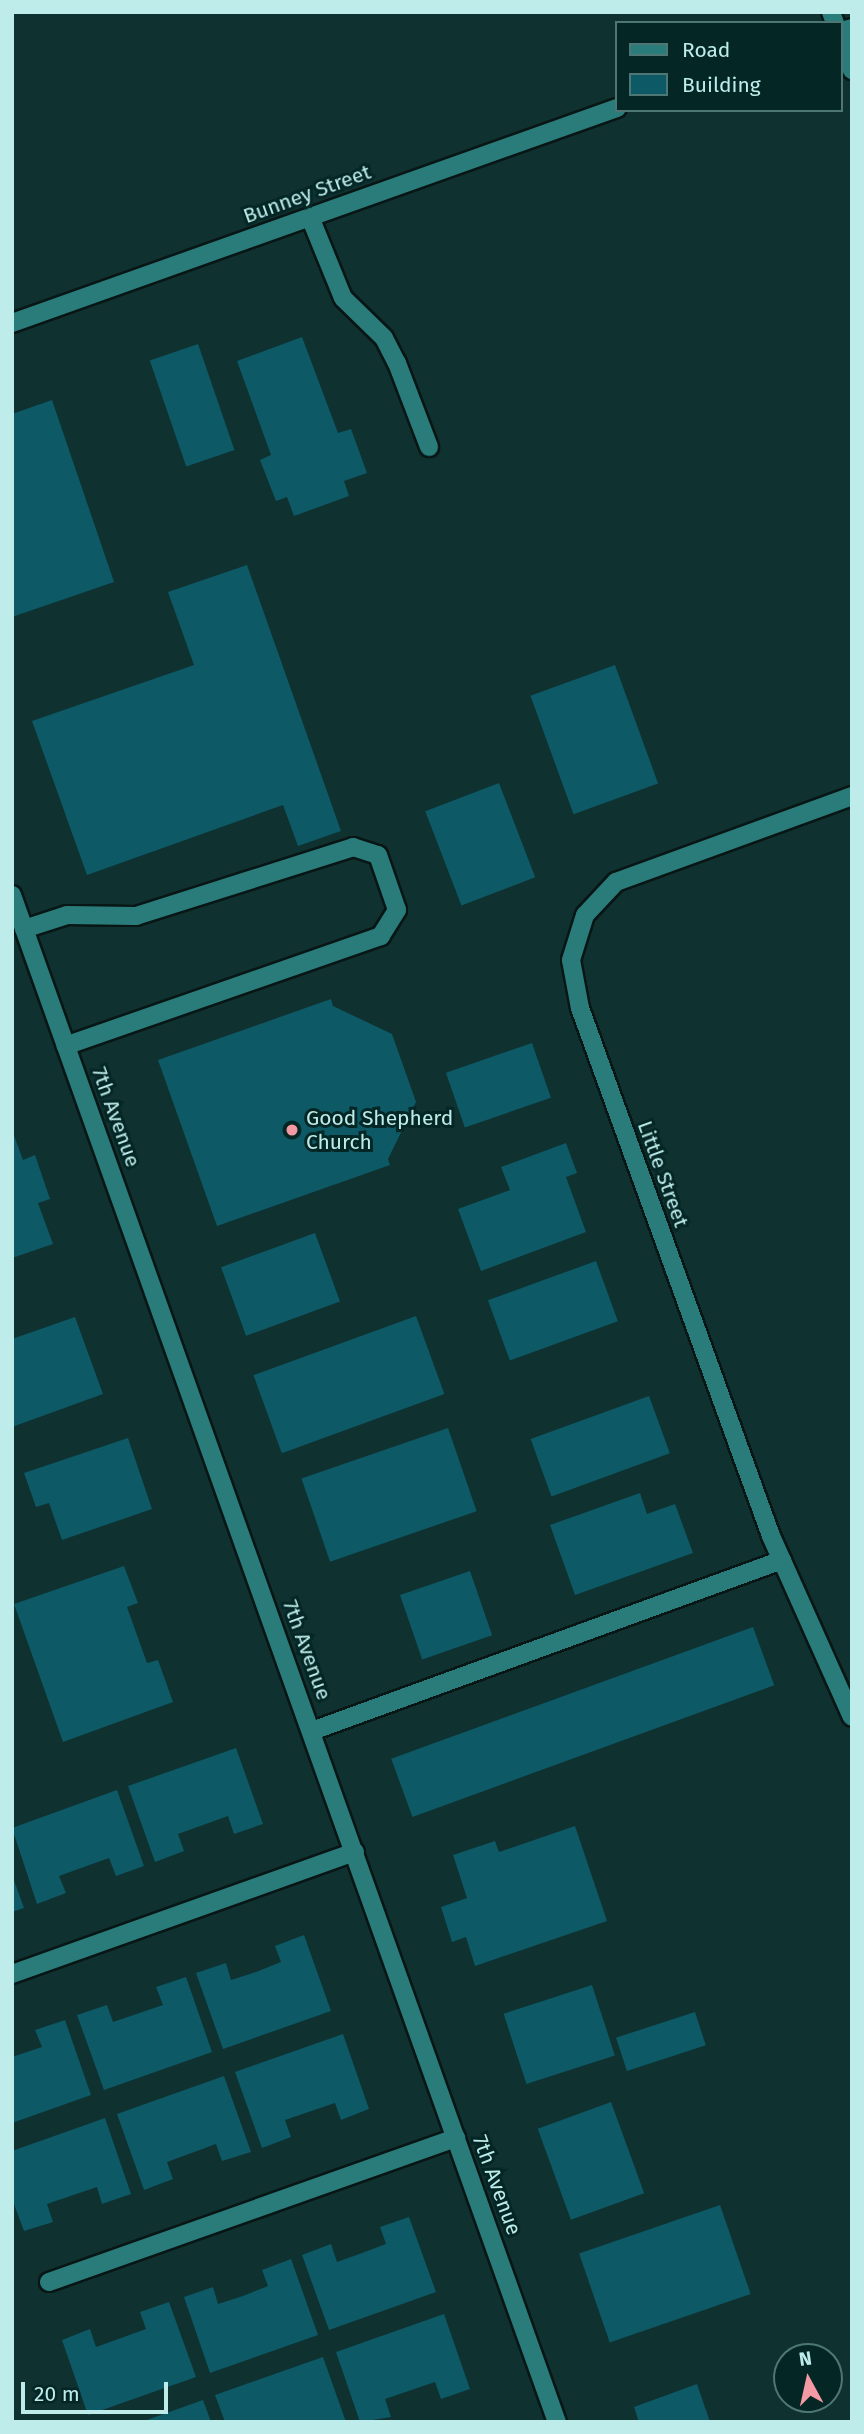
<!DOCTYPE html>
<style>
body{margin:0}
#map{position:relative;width:864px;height:2434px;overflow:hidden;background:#0f3130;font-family:"Fira Sans",sans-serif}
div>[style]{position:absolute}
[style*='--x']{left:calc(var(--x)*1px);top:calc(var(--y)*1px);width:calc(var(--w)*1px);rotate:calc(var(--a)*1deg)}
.building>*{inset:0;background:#0d5966;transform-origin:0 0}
.roads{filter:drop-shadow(2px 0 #081615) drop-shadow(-2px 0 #081615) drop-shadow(0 2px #081615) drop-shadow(0 -2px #081615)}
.minor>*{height:18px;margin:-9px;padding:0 9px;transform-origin:9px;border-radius:9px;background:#2a7c7a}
.dots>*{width:19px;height:19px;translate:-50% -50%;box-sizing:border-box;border:4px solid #042726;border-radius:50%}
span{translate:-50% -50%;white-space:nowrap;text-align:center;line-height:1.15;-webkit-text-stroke:6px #042726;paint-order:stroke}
.street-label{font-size:21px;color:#bdecea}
.poi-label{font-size:21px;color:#bdecea}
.left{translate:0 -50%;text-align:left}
.frame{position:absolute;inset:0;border:14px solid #bdecea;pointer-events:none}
.legend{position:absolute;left:615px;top:21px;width:228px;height:91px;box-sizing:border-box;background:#042726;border:2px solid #4e7674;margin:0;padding:9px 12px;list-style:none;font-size:21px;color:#bdecea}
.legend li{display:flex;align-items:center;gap:14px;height:35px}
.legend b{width:35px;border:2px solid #4e7674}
.north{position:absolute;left:773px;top:2343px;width:70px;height:70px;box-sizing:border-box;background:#042726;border:2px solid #4e7674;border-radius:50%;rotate:352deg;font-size:19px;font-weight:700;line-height:28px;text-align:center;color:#bdecea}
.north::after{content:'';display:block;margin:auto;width:24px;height:32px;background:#f49aa4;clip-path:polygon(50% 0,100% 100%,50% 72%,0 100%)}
.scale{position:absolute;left:21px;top:2382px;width:147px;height:32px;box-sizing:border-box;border:4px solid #bdecea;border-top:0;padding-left:9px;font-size:21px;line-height:24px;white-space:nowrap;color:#bdecea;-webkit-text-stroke:5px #042726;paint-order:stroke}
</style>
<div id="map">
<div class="building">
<i style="clip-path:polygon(302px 337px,338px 433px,351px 429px,367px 473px,344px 481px,349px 496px,294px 516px,287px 497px,276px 501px,260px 460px,271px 455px,237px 361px)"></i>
<i style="left:198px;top:344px;width:112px;height:51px;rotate:71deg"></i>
<i style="clip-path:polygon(52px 400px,114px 582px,12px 617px,12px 414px)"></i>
<i style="clip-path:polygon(247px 565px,341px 831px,298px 846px,283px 805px,87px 875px,32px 721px,194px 665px,168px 592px)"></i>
<i style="left:615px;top:665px;width:126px;height:90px;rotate:70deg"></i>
<i style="left:499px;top:783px;width:101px;height:79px;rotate:69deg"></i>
<i style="clip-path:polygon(331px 999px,333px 1006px,392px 1034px,416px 1102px,388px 1159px,390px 1165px,217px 1226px,158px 1060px)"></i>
<i style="left:532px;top:1043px;width:58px;height:91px;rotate:71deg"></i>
<i style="clip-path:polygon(12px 1130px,23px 1160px,35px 1155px,50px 1199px,38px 1203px,53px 1244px,12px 1258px)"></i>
<i style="clip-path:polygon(566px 1143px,577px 1173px,566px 1177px,586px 1232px,481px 1271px,458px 1209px,510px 1190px,501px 1167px)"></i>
<i style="left:315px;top:1233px;width:73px;height:100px;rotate:70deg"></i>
<i style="left:596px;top:1261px;width:64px;height:115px;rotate:70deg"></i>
<i style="left:416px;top:1316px;width:83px;height:173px;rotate:70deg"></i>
<i style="clip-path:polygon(75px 1317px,103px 1394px,12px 1427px,12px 1339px)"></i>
<i style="left:649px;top:1396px;width:61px;height:126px;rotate:70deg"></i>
<i style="left:448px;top:1428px;width:88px;height:155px;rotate:71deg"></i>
<i style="clip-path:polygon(128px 1438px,152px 1509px,62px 1540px,49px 1503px,36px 1507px,24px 1473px)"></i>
<i style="clip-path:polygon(640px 1493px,647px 1514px,675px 1504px,693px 1553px,575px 1595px,550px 1525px)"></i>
<i style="clip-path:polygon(124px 1566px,138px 1603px,127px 1607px,147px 1663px,158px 1660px,173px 1702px,63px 1742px,14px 1604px)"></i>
<i style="left:470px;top:1571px;width:68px;height:74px;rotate:71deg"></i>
<i style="left:753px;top:1627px;width:62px;height:385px;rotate:70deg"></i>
<i style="clip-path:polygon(236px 1748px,263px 1824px,234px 1834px,228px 1816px,178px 1834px,184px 1851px,155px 1862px,128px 1786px)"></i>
<i style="clip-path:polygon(117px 1790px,144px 1866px,116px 1876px,109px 1858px,59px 1876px,66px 1893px,37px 1904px,12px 1828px)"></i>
<i style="clip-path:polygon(575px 1826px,607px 1921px,475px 1966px,466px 1937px,452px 1942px,441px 1907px,467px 1898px,453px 1855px,495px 1841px,499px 1852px)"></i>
<i style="clip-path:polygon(12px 1875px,24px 1908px,12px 1912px)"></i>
<i style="clip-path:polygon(304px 1935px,331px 2011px,223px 2049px,196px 1973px,226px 1963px,231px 1980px,256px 1972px,281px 1962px,275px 1946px)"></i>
<i style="clip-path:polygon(186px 1977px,212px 2052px,104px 2090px,77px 2015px,107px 2005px,113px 2022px,163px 2005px,156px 1987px)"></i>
<i style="left:592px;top:1985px;width:74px;height:93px;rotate:72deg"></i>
<i style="left:695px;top:2012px;width:35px;height:83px;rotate:72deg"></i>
<i style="clip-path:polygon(65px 2020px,91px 2095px,12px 2123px,12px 2057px,42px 2047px,35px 2030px)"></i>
<i style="clip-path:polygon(343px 2034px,369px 2109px,341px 2120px,335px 2103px,285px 2120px,291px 2137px,262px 2148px,235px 2072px)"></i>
<i style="clip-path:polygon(224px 2076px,251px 2152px,222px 2161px,216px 2144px,167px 2162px,173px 2179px,144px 2190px,117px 2114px)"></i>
<i style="left:611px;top:2102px;width:97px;height:78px;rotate:70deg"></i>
<i style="clip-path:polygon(105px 2118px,131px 2194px,102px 2204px,97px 2187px,47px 2204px,53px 2222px,24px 2231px,12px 2199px,12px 2151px)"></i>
<i style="left:720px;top:2205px;width:94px;height:149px;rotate:71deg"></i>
<i style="clip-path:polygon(409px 2217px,436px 2292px,329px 2330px,302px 2255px,331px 2244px,337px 2262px,362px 2253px,386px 2244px,380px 2227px)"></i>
<i style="clip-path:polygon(291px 2259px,318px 2335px,210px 2373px,184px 2297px,213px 2287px,218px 2304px,243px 2296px,268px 2286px,262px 2270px)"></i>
<i style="clip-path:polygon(169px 2302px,196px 2377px,88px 2415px,62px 2340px,90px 2329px,96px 2347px,146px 2329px,140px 2312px)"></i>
<i style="clip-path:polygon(444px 2314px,470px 2389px,441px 2399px,435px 2382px,385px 2399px,391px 2417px,360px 2422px,336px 2352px)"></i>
<i style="clip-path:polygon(323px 2357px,346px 2422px,225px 2422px,215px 2395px)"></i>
<i style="clip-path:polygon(697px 2384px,710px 2422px,639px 2422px,634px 2407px)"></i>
<i style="clip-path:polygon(203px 2400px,211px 2422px,144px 2422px,144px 2421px)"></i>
</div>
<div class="roads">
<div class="minor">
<i style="--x:831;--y:12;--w:12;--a:70"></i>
<i style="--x:841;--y:31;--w:11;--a:-15"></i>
<i style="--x:841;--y:40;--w:32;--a:70"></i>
<i style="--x:310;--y:217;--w:87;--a:67.8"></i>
<i style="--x:343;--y:298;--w:57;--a:44.3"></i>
<i style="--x:384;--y:338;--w:28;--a:63"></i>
<i style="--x:397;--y:363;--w:90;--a:69.1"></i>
<i style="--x:12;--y:323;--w:642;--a:-19.56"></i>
<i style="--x:852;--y:796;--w:251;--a:160"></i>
<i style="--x:616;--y:882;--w:45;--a:133.2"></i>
<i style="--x:585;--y:915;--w:47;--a:107.3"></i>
<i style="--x:571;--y:960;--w:49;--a:79.4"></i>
<i style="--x:580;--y:1008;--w:561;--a:70.11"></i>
<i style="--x:771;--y:1536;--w:198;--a:65.9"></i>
<i style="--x:12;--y:895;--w:1621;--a:70.36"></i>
<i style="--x:24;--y:929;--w:45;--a:-18"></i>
<i style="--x:67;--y:915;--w:69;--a:0.8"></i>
<i style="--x:136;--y:916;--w:228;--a:-17.6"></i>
<i style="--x:353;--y:847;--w:26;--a:18"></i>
<i style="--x:378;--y:855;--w:58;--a:70.9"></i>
<i style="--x:397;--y:910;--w:31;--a:122"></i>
<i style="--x:381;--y:936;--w:334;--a:160.8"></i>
<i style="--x:312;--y:1731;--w:500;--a:-19.99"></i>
<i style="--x:12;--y:1974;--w:364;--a:-19.6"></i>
<i style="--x:49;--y:2282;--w:432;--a:-19.5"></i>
</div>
</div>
<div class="dots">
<i style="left:292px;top:1130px;background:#f49aa4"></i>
</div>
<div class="street-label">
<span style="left:307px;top:194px;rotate:-20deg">Bunney Street</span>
<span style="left:116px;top:1117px;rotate:70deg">7th Avenue</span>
<span style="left:663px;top:1174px;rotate:70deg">Little Street</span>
<span style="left:307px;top:1650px;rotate:70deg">7th Avenue</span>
<span style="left:497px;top:2185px;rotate:70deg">7th Avenue</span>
</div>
<div class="poi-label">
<span class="left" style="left:306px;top:1130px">Good Shepherd<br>Church</span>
</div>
<div class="frame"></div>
<ul class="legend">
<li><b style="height:9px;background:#2a7c7a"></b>Road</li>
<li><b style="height:19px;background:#0d5966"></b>Building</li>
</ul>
<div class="north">N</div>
<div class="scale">20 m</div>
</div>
